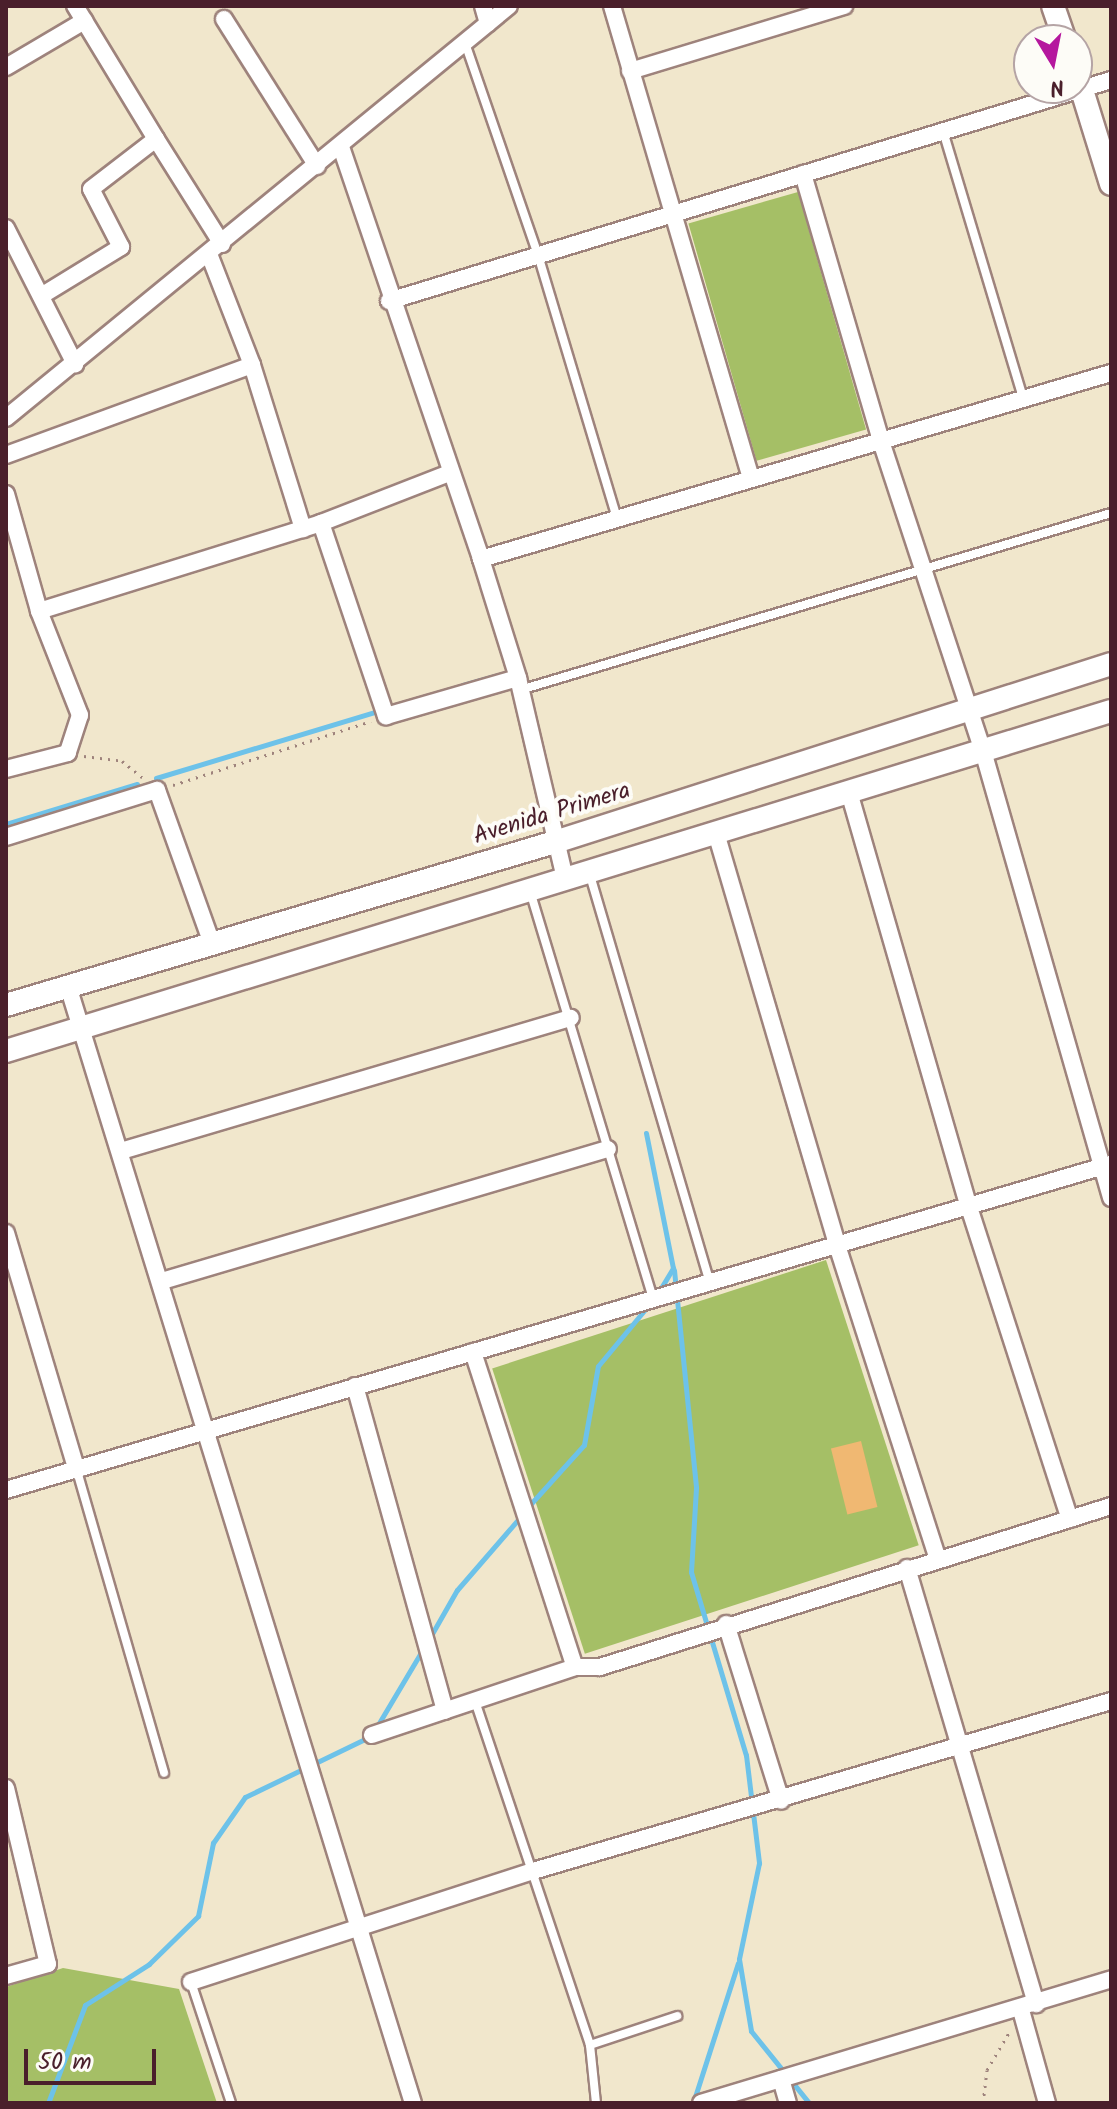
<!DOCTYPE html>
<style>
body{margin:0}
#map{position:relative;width:1117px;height:2109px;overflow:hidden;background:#f1e7cc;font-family:Kalam,sans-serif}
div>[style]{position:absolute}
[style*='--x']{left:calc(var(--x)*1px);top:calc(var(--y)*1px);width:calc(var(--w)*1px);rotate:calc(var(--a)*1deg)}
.green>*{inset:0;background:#a5bf66;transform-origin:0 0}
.stream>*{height:5px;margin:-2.5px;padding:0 2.5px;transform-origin:2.5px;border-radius:2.5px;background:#6dc2e9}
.building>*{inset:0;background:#f0b872;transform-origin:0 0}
.path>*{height:3px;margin-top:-1.5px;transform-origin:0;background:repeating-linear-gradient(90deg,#9e837c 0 2px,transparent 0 8px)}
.roads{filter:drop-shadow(2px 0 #9e837c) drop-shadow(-2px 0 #9e837c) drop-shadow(0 2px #9e837c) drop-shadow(0 -2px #9e837c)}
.lane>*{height:8px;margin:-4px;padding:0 4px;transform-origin:4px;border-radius:4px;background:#fff}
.street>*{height:16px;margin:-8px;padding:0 8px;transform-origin:8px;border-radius:8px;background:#fff}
.secondary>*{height:22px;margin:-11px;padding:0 11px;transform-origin:11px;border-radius:11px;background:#fff}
span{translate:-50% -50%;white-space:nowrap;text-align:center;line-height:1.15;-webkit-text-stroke:8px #fdfcf7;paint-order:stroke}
.street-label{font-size:24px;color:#4a1f2b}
.frame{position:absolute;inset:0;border:8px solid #4a1f2b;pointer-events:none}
.north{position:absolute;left:1013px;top:24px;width:80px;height:80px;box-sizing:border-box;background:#fdfcf7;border:2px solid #b5a4a5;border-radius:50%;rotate:170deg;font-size:22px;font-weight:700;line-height:32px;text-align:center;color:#4a1f2b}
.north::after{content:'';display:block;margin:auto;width:28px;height:36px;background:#b5179e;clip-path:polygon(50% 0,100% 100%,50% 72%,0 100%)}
.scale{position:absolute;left:24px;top:2049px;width:132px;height:36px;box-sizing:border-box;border:4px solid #4a1f2b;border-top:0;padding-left:10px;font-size:24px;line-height:28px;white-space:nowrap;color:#4a1f2b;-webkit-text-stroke:6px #fdfcf7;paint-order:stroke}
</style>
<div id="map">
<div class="green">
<i style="left:798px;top:192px;width:247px;height:114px;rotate:74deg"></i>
<i style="left:826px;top:1260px;width:300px;height:351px;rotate:72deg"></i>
<i style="clip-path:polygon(63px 1968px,179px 1989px,217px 2103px,6px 2103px,6px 1987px)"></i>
</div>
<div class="stream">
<i style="--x:463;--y:685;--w:35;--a:-16"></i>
<i style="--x:156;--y:778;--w:228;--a:-16.8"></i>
<i style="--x:6;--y:824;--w:137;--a:-17"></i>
<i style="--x:646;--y:1133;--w:138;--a:78.7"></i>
<i style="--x:673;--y:1268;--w:29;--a:121"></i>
<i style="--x:674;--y:1270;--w:219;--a:84.2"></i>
<i style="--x:696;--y:1488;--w:84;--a:93.4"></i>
<i style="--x:691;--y:1572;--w:191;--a:73.3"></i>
<i style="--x:746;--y:1755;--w:109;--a:83.1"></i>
<i style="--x:759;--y:1863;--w:98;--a:101.8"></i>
<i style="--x:739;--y:1959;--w:73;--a:80.5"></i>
<i style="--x:751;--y:2031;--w:92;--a:51.1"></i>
<i style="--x:527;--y:1508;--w:85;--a:-47.9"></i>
<i style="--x:584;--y:1445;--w:80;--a:-80"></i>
<i style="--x:598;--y:1366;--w:77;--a:-50.3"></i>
<i style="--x:429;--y:1639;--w:56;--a:-60.3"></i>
<i style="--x:457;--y:1590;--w:98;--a:-49.1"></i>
<i style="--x:376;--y:1728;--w:94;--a:-59.3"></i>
<i style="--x:48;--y:2103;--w:105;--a:-69.3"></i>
<i style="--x:85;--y:2005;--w:76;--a:-32.6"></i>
<i style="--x:149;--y:1964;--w:69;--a:-44.4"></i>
<i style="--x:198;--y:1916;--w:75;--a:-78.4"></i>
<i style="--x:213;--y:1843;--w:56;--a:-55.2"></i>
<i style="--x:245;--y:1797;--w:140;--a:-25.8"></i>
<i style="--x:693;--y:2103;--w:147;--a:-72.2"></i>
</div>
<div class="building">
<i style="left:861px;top:1441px;width:68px;height:31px;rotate:76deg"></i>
</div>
<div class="path">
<i style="--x:84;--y:756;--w:38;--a:7"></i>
<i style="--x:122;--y:761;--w:26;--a:39"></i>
<i style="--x:173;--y:785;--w:208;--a:-17.9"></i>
<i style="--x:983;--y:2103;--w:33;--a:-83"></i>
<i style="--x:987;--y:2070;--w:45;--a:-59.5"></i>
</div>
<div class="roads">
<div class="lane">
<i style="--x:464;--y:40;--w:227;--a:71"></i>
<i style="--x:538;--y:255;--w:276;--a:73.3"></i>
<i style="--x:943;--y:131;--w:279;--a:73.3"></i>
<i style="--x:520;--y:690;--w:617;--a:-16.67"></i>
<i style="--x:589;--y:872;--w:427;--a:73.6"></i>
<i style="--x:530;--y:891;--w:426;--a:73.2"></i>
<i style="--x:77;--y:1471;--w:314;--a:73.9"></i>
<i style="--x:475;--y:1701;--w:363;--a:71.5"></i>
<i style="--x:590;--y:2045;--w:58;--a:84.1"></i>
<i style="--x:191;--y:1982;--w:127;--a:71.7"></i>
<i style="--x:590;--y:2045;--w:92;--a:-18.4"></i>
</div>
<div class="street">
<i style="--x:483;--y:6;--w:18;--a:74"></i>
<i style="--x:612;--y:6;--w:491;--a:73.6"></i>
<i style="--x:224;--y:19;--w:174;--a:57.7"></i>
<i style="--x:6;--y:67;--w:91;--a:-30.5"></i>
<i style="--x:630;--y:71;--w:224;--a:-16.9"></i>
<i style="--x:156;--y:139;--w:124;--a:57.8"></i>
<i style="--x:341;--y:147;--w:435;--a:71.2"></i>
<i style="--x:481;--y:559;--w:125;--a:72.7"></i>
<i style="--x:518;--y:678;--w:206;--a:76.8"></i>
<i style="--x:803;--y:174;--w:275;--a:73.7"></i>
<i style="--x:880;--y:438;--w:330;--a:71.8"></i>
<i style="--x:983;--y:751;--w:465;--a:74"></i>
<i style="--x:6;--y:228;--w:153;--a:63.1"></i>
<i style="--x:209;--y:254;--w:119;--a:68.8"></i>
<i style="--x:252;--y:365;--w:172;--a:72.7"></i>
<i style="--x:41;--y:296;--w:94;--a:-31.5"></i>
<i style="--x:121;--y:247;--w:65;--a:-117.3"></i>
<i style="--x:91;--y:189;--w:82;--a:-37.6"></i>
<i style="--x:156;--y:139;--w:156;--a:-121.3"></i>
<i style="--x:389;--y:301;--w:755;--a:-17.02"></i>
<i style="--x:6;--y:418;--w:650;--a:-39.32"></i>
<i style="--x:6;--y:455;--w:262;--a:-20.1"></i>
<i style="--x:6;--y:494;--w:122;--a:74.2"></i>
<i style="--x:39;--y:611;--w:112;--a:68.5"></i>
<i style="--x:80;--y:715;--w:40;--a:108"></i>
<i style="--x:68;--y:753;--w:64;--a:165.5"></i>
<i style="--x:321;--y:523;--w:204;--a:71.4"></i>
<i style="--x:386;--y:716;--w:137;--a:-16.1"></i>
<i style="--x:481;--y:559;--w:657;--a:-16.45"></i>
<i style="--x:39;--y:611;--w:295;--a:-17.3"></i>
<i style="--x:321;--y:523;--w:137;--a:-21.3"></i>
<i style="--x:849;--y:792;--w:429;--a:73.9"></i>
<i style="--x:968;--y:1204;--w:331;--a:72.1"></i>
<i style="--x:716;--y:833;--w:426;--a:73.6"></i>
<i style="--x:836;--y:1242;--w:333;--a:72.2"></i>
<i style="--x:6;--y:837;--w:158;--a:-17.3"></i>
<i style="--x:157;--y:790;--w:164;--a:70.3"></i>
<i style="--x:68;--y:986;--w:1169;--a:72.84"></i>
<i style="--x:121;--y:1151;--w:469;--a:-16.5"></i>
<i style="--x:6;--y:1233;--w:248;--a:73.4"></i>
<i style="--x:162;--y:1281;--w:465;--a:-16.5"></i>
<i style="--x:473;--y:1352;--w:331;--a:72.1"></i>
<i style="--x:355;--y:1386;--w:337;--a:74.5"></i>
<i style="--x:6;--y:1490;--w:1152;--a:-16.44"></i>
<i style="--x:907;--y:1568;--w:455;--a:73.5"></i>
<i style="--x:726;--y:1624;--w:185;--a:72.7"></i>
<i style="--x:372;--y:1735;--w:214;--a:-18.5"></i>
<i style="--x:575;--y:1667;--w:25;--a:0"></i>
<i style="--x:600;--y:1667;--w:536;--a:-17.49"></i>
<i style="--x:6;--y:1788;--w:181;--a:76.6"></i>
<i style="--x:48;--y:1964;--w:44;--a:164.1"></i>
<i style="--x:191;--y:1982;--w:360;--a:-18"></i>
<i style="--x:533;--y:1871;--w:602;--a:-16.39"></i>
<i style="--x:1021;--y:2010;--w:97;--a:74.4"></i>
<i style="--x:781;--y:2079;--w:25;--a:74"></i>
<i style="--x:701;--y:2103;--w:428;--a:-16.8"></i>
</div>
<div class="secondary">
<i style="--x:1053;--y:6;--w:36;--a:71"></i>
<i style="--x:1077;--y:74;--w:115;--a:72.8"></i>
<i style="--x:6;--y:1005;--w:573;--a:-16.54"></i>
<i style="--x:555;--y:842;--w:584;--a:-17.75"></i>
<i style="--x:6;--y:1051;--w:1156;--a:-17.1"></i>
</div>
</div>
<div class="street-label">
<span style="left:552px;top:814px;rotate:-17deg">Avenida Primera</span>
</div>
<div class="frame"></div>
<div class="north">N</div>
<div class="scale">50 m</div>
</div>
